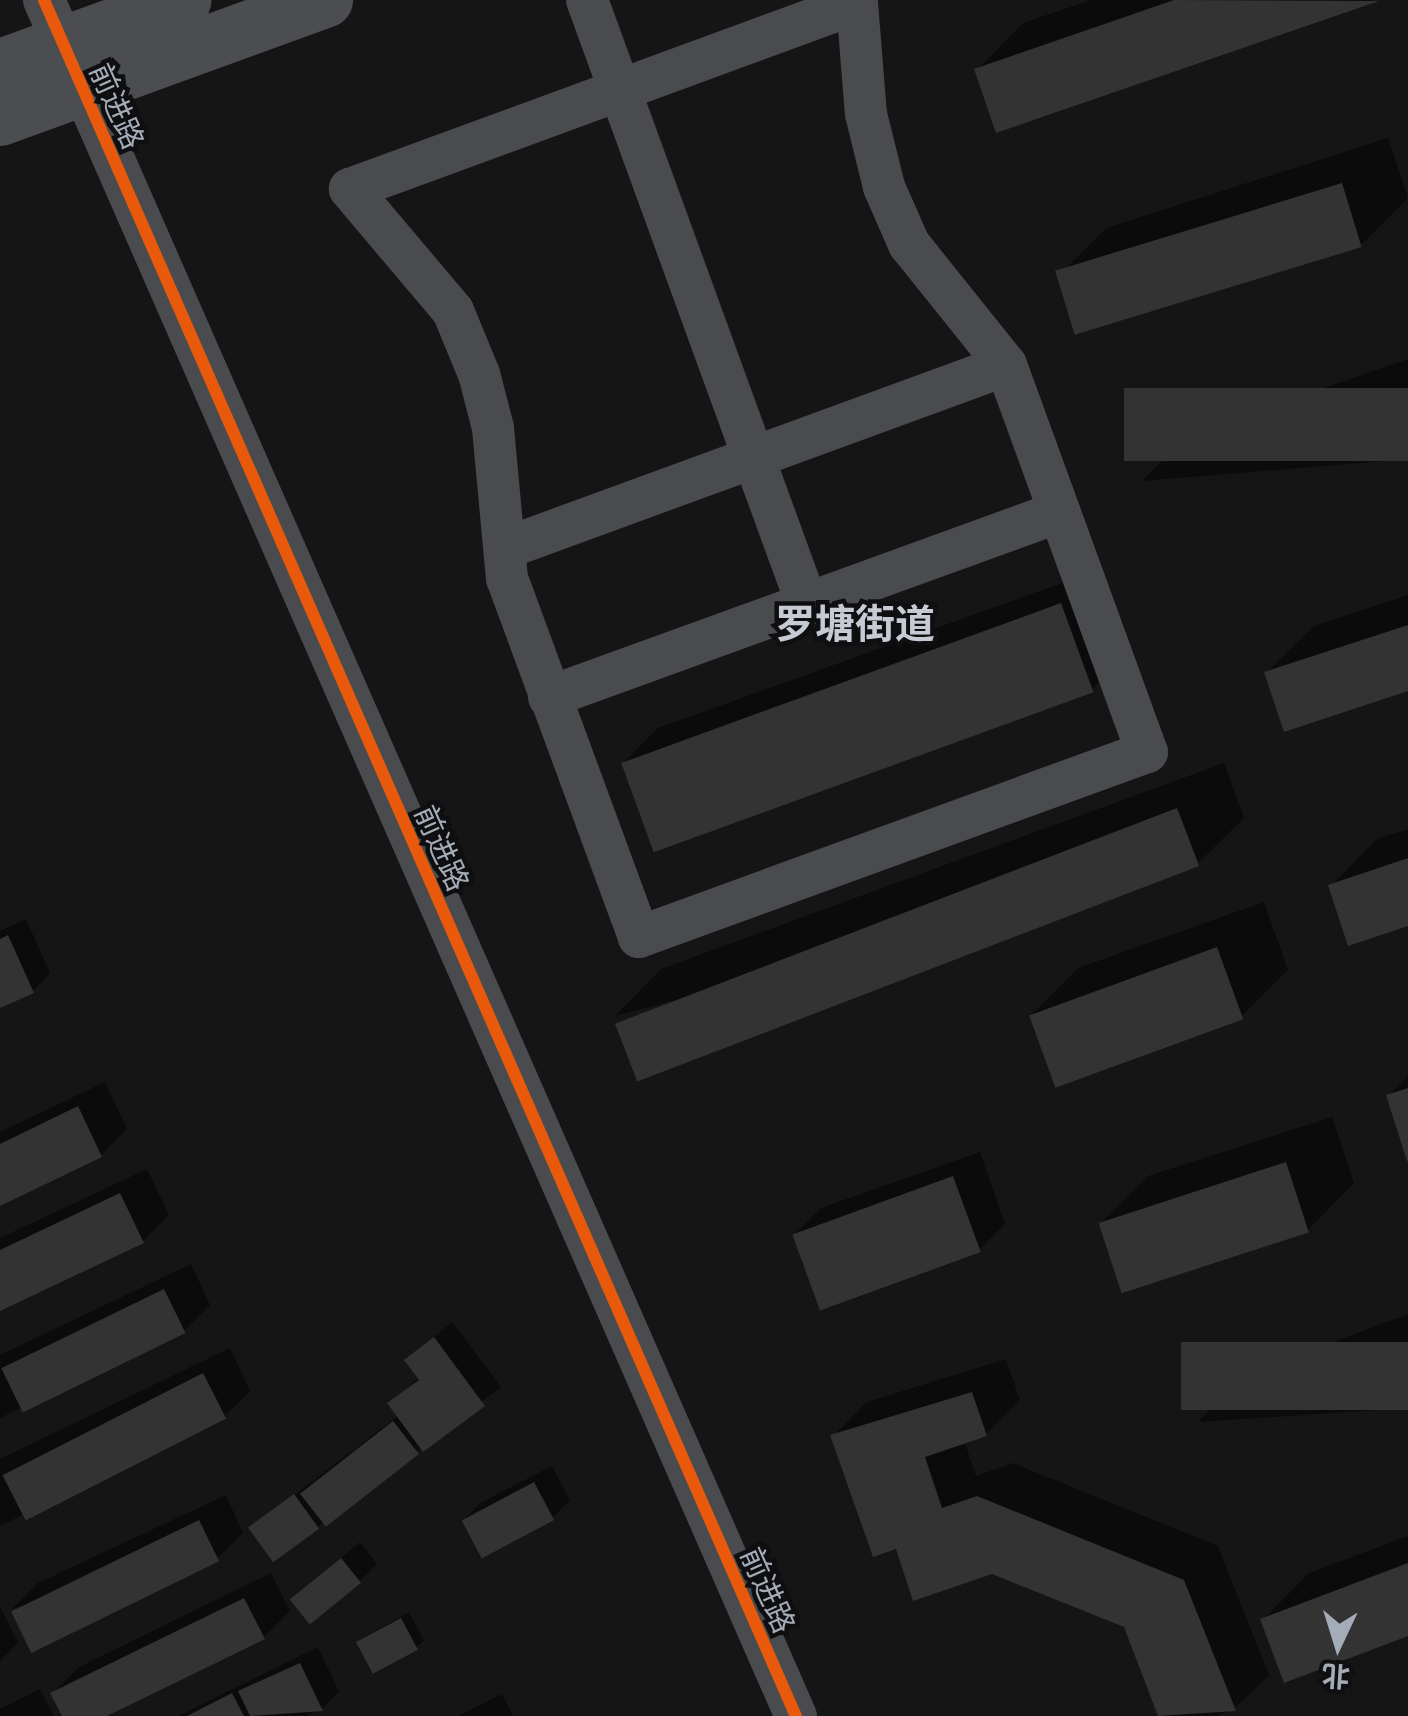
<!DOCTYPE html>
<meta charset="utf-8">
<style>
body{margin:0}
#map{position:relative;width:1408px;height:1716px;overflow:hidden;background:#151515;font-family:"Public Sans","Noto Sans SC",sans-serif}
div>[style]{position:absolute}
[style*='--x']{left:calc(var(--x)*1px);top:calc(var(--y)*1px);width:calc(var(--w)*1px);rotate:calc(var(--a)*1deg)}
.shadow>*{inset:0;background:#0007}
.building>*{inset:0;background:#333334;transform-origin:0 0}
.minor>*{height:42px;margin:-21px;padding:0 21px;transform-origin:21px;border-radius:21px;background:#494b4e}
.major>*{height:55px;margin:-27.5px;padding:0 27.5px;transform-origin:27.5px;border-radius:27.5px;background:#4b4d50}
.cycleway>*{height:12px;margin:-6px;padding:0 6px;transform-origin:6px;border-radius:6px;background:#e8590c}
span{translate:-50% -50%;white-space:nowrap;text-align:center;line-height:1.15;-webkit-text-stroke:9px #0f0f11;paint-order:stroke}
.street-label{font-size:30px;color:#a4adb7}
.district-label{font-size:40px;color:#c6cbd3;font-weight:700}
.north{position:absolute;left:1288px;top:1596px;width:100px;height:100px;-webkit-text-stroke:8px #0f0f11;paint-order:stroke;rotate:184deg;font-size:28px;font-weight:700;line-height:40px;text-align:center;color:#a4adb7}
.north::after{content:'';display:block;margin:auto;width:35px;height:45px;background:#a4adb7;clip-path:polygon(50% 0,100% 100%,50% 72%,0 100%)}
</style>
<div id="map">
<div class="shadow">
<i style="clip-path:polygon(1091px 0,1373px 0,997px 129px,977px 70px,1023px 23px)"></i>
<i style="clip-path:polygon(1388px 138px,1408px 198px,1361px 245px,1059px 275px,1106px 228px)"></i>
<i style="clip-path:polygon(1408px 359px,1408px 459px,1142px 481px,1189px 434px)"></i>
<i style="clip-path:polygon(1095px 571px,1126px 655px,1092px 690px,624px 762px,658px 728px)"></i>
<i style="clip-path:polygon(1408px 595px,1408px 689px,1267px 672px,1314px 626px)"></i>
<i style="clip-path:polygon(1224px 763px,1244px 818px,1197px 864px,615px 1016px,661px 969px)"></i>
<i style="clip-path:polygon(1408px 829px,1408px 923px,1331px 886px,1377px 839px)"></i>
<i style="clip-path:polygon(1264px 902px,1288px 970px,1241px 1017px,1032px 1014px,1078px 968px)"></i>
<i style="clip-path:polygon(26px 919px,50px 973px,33px 991px,0 1006px,0 931px)"></i>
<i style="clip-path:polygon(1408px 1076px,1408px 1152px,1388px 1096px)"></i>
<i style="clip-path:polygon(105px 1082px,127px 1129px,101px 1155px,0 1203px,0 1132px)"></i>
<i style="clip-path:polygon(1332px 1117px,1354px 1183px,1308px 1230px,1101px 1223px,1148px 1176px)"></i>
<i style="clip-path:polygon(980px 1152px,1005px 1224px,979px 1250px,795px 1234px,821px 1208px)"></i>
<i style="clip-path:polygon(147px 1169px,169px 1215px,143px 1241px,0 1308px,0 1238px)"></i>
<i style="clip-path:polygon(191px 1264px,210px 1305px,184px 1331px,0 1418px,0 1355px)"></i>
<i style="clip-path:polygon(1408px 1314px,1408px 1408px,1198px 1422px,1245px 1375px)"></i>
<i style="clip-path:polygon(452px 1322px,501px 1387px,317px 1527px,251px 1528px,399px 1415px,390px 1403px,420px 1377px,407px 1360px)"></i>
<i style="clip-path:polygon(230px 1348px,250px 1391px,224px 1417px,0 1526px,0 1459px)"></i>
<i style="clip-path:polygon(1006px 1359px,1020px 1400px,986px 1434px,965px 1443px,976px 1476px,1013px 1463px,1218px 1546px,1269px 1675px,1234px 1709px,1217px 1716px,1161px 1716px,1126px 1625px,992px 1572px,897px 1546px,833px 1436px,867px 1402px)"></i>
<i style="clip-path:polygon(552px 1466px,570px 1500px,552px 1518px,464px 1519px,482px 1502px)"></i>
<i style="clip-path:polygon(226px 1495px,243px 1533px,217px 1559px,12px 1609px,38px 1583px)"></i>
<i style="clip-path:polygon(1408px 1536px,1408px 1633px,1263px 1620px,1309px 1573px)"></i>
<i style="clip-path:polygon(360px 1542px,377px 1564px,360px 1581px,292px 1599px)"></i>
<i style="clip-path:polygon(271px 1573px,290px 1611px,264px 1637px,101px 1716px,64px 1716px,53px 1693px,79px 1667px)"></i>
<i style="clip-path:polygon(0 1606px,18px 1643px,0 1661px)"></i>
<i style="clip-path:polygon(409px 1612px,424px 1640px,416px 1648px,358px 1641px)"></i>
<i style="clip-path:polygon(318px 1647px,339px 1692px,321px 1709px,306px 1716px,178px 1716px)"></i>
<i style="clip-path:polygon(40px 1689px,54px 1716px,0 1716px,0 1709px)"></i>
<i style="clip-path:polygon(502px 1694px,513px 1716px,458px 1716px)"></i>
</div>
<div class="building">
<i style="clip-path:polygon(1174px 0,1379px 1px,996px 133px,974px 69px)"></i>
<i style="left:1342px;top:183px;width:67px;height:300px;rotate:73deg"></i>
<i style="left:1408px;top:388px;width:73px;height:284px;rotate:90deg"></i>
<i style="left:1061px;top:603px;width:95px;height:468px;rotate:70deg"></i>
<i style="clip-path:polygon(1408px 625px,1408px 691px,1284px 732px,1264px 672px)"></i>
<i style="left:1177px;top:808px;width:62px;height:602px;rotate:69deg"></i>
<i style="clip-path:polygon(1408px 858px,1408px 926px,1348px 946px,1328px 885px)"></i>
<i style="clip-path:polygon(8px 935px,34px 993px,0 1008px,0 939px)"></i>
<i style="left:1217px;top:947px;width:77px;height:200px;rotate:70deg"></i>
<i style="clip-path:polygon(1408px 1088px,1408px 1161px,1407px 1161px,1386px 1095px)"></i>
<i style="clip-path:polygon(78px 1106px,102px 1157px,0 1206px,0 1144px)"></i>
<i style="left:1286px;top:1162px;width:74px;height:197px;rotate:72deg"></i>
<i style="left:953px;top:1176px;width:81px;height:171px;rotate:70deg"></i>
<i style="clip-path:polygon(120px 1193px,144px 1243px,0 1311px,0 1250px)"></i>
<i style="left:164px;top:1289px;width:49px;height:181px;rotate:64deg"></i>
<i style="clip-path:polygon(434px 1337px,485px 1406px,423px 1452px,387px 1403px,419px 1380px,404px 1360px)"></i>
<i style="left:1408px;top:1342px;width:68px;height:227px;rotate:90deg"></i>
<i style="left:203px;top:1373px;width:51px;height:225px;rotate:63deg"></i>
<i style="clip-path:polygon(972px 1392px,987px 1436px,925px 1457px,942px 1508px,977px 1496px,1184px 1580px,1236px 1711px,1158px 1716px,1124px 1627px,992px 1574px,913px 1601px,896px 1549px,873px 1557px,830px 1435px)"></i>
<i style="left:393px;top:1421px;width:42px;height:118px;rotate:52deg"></i>
<i style="left:534px;top:1482px;width:43px;height:82px;rotate:62deg"></i>
<i style="left:294px;top:1494px;width:43px;height:57px;rotate:54deg"></i>
<i style="left:199px;top:1520px;width:46px;height:209px;rotate:64deg"></i>
<i style="left:341px;top:1558px;width:32px;height:66px;rotate:51deg"></i>
<i style="clip-path:polygon(1408px 1563px,1408px 1636px,1284px 1683px,1260px 1619px)"></i>
<i style="clip-path:polygon(244px 1598px,265px 1639px,107px 1716px,62px 1716px,50px 1693px)"></i>
<i style="left:401px;top:1618px;width:36px;height:51px;rotate:62deg"></i>
<i style="clip-path:polygon(300px 1663px,323px 1711px,250px 1716px,238px 1691px)"></i>
<i style="clip-path:polygon(232px 1693px,244px 1716px,187px 1716px)"></i>
</div>
<div class="minor">
<i style="--x:44;--y:0;--w:1874;--a:66.34"></i>
<i style="--x:587;--y:0;--w:643;--a:69.99"></i>
<i style="--x:857;--y:3;--w:111;--a:85.4"></i>
<i style="--x:866;--y:114;--w:75;--a:76.1"></i>
<i style="--x:884;--y:187;--w:62;--a:66.3"></i>
<i style="--x:909;--y:244;--w:155;--a:51.3"></i>
<i style="--x:1006;--y:365;--w:412;--a:70"></i>
<i style="--x:1147;--y:752;--w:541;--a:159.99"></i>
<i style="--x:639;--y:937;--w:382;--a:-110.2"></i>
<i style="--x:507;--y:579;--w:152;--a:-95.3"></i>
<i style="--x:493;--y:428;--w:56;--a:-104.5"></i>
<i style="--x:479;--y:374;--w:68;--a:-112.4"></i>
<i style="--x:453;--y:311;--w:160;--a:-130.2"></i>
<i style="--x:350;--y:189;--w:540;--a:-20.15"></i>
<i style="--x:506;--y:548;--w:532;--a:-20.1"></i>
<i style="--x:549;--y:697;--w:543;--a:-19.94"></i>
</div>
<div class="major">
<i style="--x:0;--y:66;--w:195;--a:-19.8"></i>
<i style="--x:0;--y:118;--w:346;--a:-20"></i>
</div>
<div class="cycleway">
<i style="--x:44;--y:0;--w:1874;--a:66.34"></i>
</div>
<div class="street-label">
<span style="left:117px;top:106px;rotate:66deg">前进路</span>
<span style="left:442px;top:848px;rotate:66deg">前进路</span>
<span style="left:768px;top:1590px;rotate:66deg">前进路</span>
</div>
<div class="district-label">
<span style="left:855px;top:624px">罗塘街道</span>
</div>
<div class="north">北</div>
</div>
